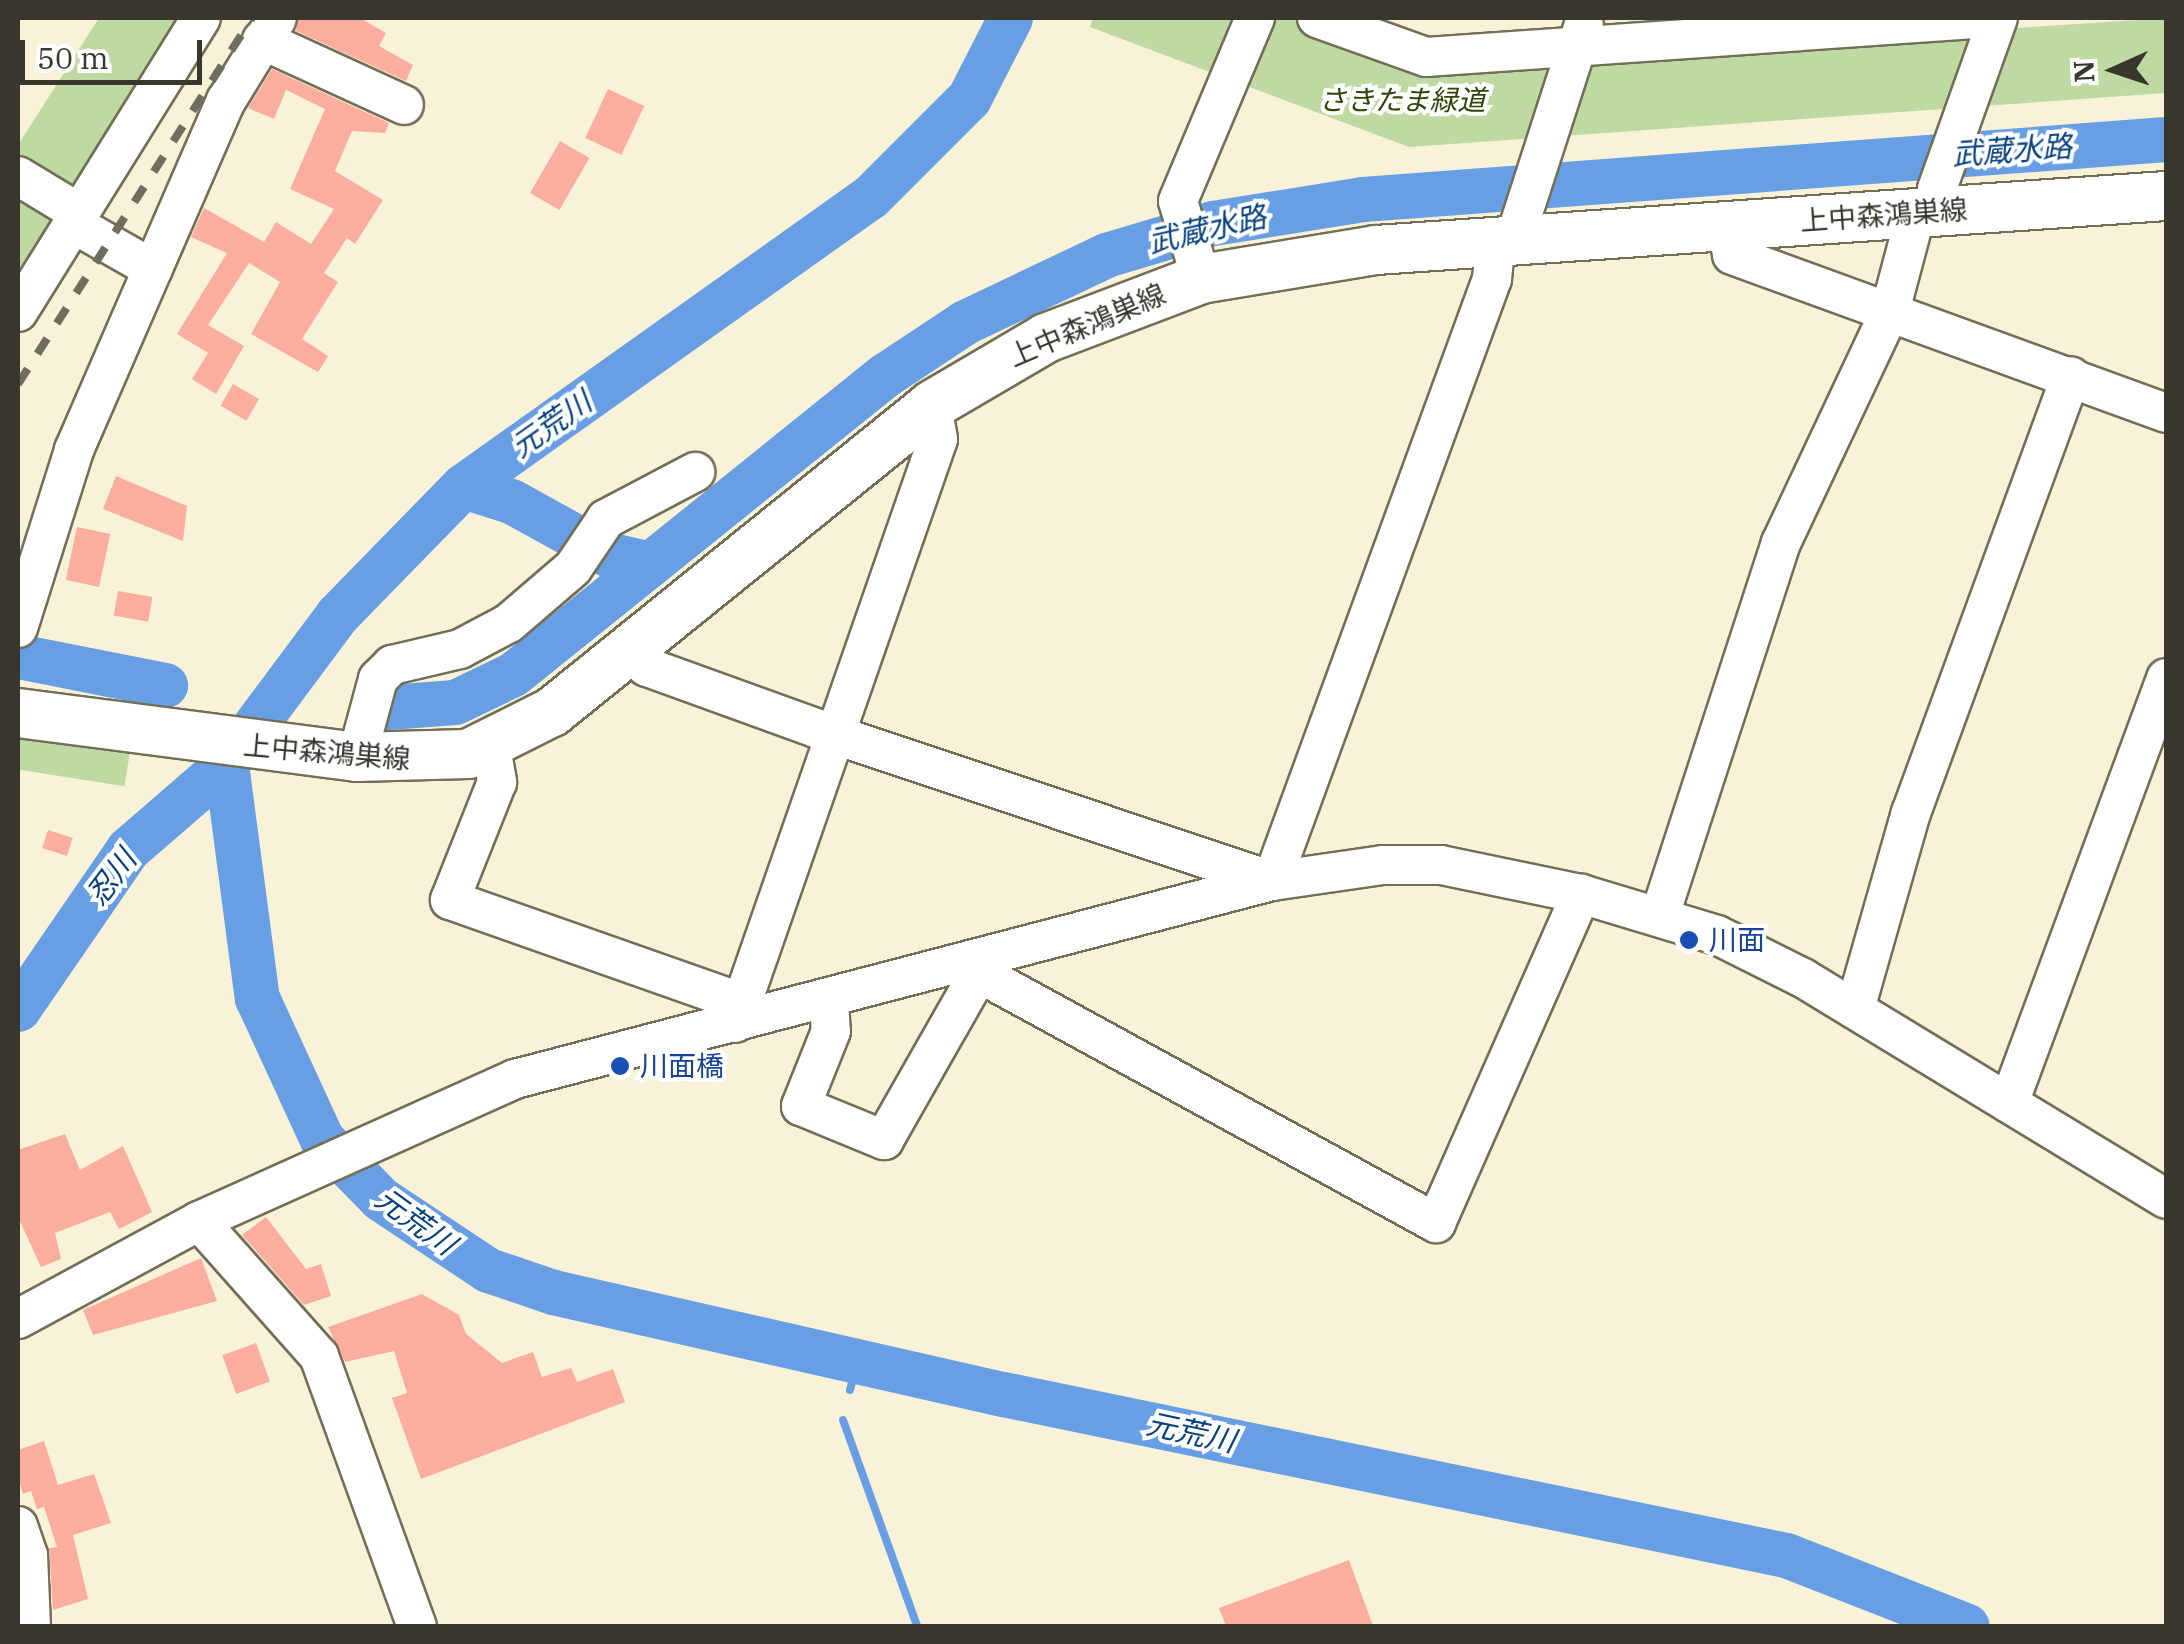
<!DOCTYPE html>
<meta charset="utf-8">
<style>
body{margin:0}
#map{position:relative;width:2184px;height:1644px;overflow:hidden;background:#f8f2d8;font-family:"IBM Plex Serif","Noto Sans JP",serif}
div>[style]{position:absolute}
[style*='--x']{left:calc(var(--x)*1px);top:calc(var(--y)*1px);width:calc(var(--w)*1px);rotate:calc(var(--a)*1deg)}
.green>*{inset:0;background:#bfd9a3;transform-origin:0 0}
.stream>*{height:8px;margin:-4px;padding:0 4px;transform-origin:4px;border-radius:4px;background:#689ee3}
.river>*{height:45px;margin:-22.5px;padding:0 22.5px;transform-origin:22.5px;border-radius:22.5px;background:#689ee3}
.building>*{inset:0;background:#fbae9d;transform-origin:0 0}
.roads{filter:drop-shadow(2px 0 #736e57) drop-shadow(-2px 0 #736e57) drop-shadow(0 2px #736e57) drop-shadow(0 -2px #736e57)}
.minor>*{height:38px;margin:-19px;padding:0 19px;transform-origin:19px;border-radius:19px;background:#fff}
.major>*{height:48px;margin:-24px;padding:0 24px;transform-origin:24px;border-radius:24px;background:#fff}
.rail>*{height:8px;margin-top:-4px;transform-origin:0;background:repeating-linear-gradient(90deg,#706d5e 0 18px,transparent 0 36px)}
.dots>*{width:28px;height:28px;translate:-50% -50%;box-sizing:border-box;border:5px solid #fff;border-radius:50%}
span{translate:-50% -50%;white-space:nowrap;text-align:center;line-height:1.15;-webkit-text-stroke:8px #fff;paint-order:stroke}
.park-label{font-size:28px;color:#2e4507;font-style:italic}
.street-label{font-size:28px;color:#39372d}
.transit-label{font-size:28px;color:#164399}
.left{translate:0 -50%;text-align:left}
.water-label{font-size:30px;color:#07417e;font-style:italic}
.frame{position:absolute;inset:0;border:20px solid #39372d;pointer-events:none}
.north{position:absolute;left:2064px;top:20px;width:100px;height:100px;-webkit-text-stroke:8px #fff;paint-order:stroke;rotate:267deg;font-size:28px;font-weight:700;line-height:40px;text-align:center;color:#39372d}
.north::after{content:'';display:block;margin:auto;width:35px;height:45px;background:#39372d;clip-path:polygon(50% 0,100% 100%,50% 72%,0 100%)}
.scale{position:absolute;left:20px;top:40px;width:182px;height:45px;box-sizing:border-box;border:5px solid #39372d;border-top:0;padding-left:12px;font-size:30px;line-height:35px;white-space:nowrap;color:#39372d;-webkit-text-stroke:8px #fff;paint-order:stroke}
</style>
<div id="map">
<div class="green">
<i style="clip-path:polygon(99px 18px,192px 18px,18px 293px,18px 145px)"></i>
<i style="clip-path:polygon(1093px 18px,1293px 18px,1434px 67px,2166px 18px,2166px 93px,1409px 147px,1090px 27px)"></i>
<i style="left:18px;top:730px;width:114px;height:39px;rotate:9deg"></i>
</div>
<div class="stream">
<i style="--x:850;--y:1390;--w:30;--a:-75"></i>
<i style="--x:843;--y:1420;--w:219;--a:70.2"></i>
</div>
<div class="river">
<i style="--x:463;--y:486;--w:50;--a:17.4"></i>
<i style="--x:511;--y:501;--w:110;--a:28.9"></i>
<i style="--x:607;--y:554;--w:44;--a:13.1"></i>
<i style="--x:18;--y:656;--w:150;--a:11.2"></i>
<i style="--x:388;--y:707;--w:67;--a:-4.3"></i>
<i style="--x:455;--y:702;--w:64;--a:-25.8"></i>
<i style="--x:513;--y:674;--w:477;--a:-38.8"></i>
<i style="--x:885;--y:375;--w:96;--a:-33.5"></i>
<i style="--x:965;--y:322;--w:156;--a:-25.4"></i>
<i style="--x:1106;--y:255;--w:112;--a:-16.7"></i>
<i style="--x:1213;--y:223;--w:152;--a:-9.1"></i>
<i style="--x:1363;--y:199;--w:805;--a:-4.27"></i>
<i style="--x:226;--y:764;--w:236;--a:82.5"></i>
<i style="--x:257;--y:998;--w:155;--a:65.3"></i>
<i style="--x:322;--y:1139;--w:84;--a:45.5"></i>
<i style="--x:381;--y:1199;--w:128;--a:33.6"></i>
<i style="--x:488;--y:1270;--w:69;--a:18.7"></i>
<i style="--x:553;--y:1292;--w:461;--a:12.8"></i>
<i style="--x:1003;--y:1394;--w:799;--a:11.62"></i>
<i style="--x:1786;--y:1555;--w:194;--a:21.4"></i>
<i style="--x:18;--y:1009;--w:194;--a:-55.5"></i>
<i style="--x:128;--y:849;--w:130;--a:-40.9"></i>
<i style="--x:226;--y:764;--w:186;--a:-53.3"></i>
<i style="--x:337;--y:615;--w:180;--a:-45.7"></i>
<i style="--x:463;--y:486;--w:499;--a:-35.4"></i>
<i style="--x:870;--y:197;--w:140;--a:-45"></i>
<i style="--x:969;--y:98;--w:90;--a:-62.9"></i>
</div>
<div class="building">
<i style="clip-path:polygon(299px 18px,360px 18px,386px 33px,379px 46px,413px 65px,406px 81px,296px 31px)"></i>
<i style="clip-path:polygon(272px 69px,389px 123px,385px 133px,352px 131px,335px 171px,383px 200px,355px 244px,347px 238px,324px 273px,338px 282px,302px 339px,328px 356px,318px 372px,251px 334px,280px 282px,249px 263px,208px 325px,244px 346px,216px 394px,192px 379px,208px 353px,177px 334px,227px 253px,191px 237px,204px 208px,264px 242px,276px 222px,311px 244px,334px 209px,290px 189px,325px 109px,286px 90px,274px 119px,248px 108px)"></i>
<i style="left:608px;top:89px;width:40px;height:54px;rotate:25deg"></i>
<i style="left:560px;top:141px;width:34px;height:60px;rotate:30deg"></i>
<i style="left:233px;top:384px;width:30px;height:25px;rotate:30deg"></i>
<i style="clip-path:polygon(116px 476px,187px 506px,183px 541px,103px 509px)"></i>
<i style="left:77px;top:527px;width:34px;height:54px;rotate:12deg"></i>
<i style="left:118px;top:591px;width:35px;height:25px;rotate:10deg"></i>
<i style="left:48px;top:830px;width:26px;height:19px;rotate:18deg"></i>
<i style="clip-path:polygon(65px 1134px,80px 1170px,123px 1146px,152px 1212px,119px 1229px,110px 1212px,55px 1233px,61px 1259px,41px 1267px,18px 1217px,18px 1150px)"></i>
<i style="clip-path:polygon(266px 1217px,306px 1269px,321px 1264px,331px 1296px,304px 1305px,242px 1235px)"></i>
<i style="clip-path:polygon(201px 1258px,217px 1301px,93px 1335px,83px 1310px)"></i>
<i style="clip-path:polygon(422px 1294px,459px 1315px,466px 1334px,502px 1363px,533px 1352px,542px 1377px,571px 1368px,577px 1382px,613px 1369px,625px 1402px,421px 1479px,392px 1398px,407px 1393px,394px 1351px,345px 1362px,328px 1327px)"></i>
<i style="left:256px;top:1343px;width:41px;height:36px;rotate:70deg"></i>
<i style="clip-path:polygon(44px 1441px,58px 1485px,94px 1474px,111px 1523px,73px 1535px,88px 1599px,53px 1610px,49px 1548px,57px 1547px,44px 1507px,37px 1509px,31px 1491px,23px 1494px,18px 1477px,18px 1450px)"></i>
<i style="clip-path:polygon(1349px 1560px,1373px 1626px,1226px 1626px,1219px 1608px)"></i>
</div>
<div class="roads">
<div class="minor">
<i style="--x:1317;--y:18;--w:116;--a:19.7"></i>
<i style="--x:1426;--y:57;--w:564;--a:-3.96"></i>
<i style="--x:262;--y:40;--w:156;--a:24.6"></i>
<i style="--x:18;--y:176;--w:71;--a:31.2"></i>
<i style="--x:1937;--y:211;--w:22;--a:-90"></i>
<i style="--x:1937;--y:189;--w:182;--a:-70.4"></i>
<i style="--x:72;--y:223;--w:93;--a:29.6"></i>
<i style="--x:1727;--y:226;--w:29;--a:80"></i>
<i style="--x:1732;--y:255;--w:462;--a:20"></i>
<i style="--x:1515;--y:238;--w:224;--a:-72.1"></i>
<i style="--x:1201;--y:279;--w:81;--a:-106.4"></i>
<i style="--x:1178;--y:201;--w:199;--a:-67.2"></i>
<i style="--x:18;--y:312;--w:346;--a:-58.1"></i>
<i style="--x:18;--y:628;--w:187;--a:-72.5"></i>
<i style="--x:74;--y:450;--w:381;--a:-66.5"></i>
<i style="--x:226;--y:101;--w:97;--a:-58.4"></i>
<i style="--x:629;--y:651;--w:24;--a:42"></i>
<i style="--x:647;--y:667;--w:182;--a:19.9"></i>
<i style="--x:818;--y:729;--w:479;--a:18.5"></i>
<i style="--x:491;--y:747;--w:36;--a:80"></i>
<i style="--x:497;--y:782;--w:127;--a:111.7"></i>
<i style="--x:450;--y:900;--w:310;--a:19.4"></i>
<i style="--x:357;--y:757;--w:81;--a:-74.9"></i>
<i style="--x:378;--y:679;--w:20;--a:-45"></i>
<i style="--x:392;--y:665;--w:70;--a:-13.2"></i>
<i style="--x:460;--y:649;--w:55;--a:-28"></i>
<i style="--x:509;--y:623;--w:84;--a:-40.7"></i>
<i style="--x:573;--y:568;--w:59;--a:-56"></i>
<i style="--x:606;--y:519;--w:101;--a:-27.8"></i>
<i style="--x:1272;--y:881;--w:641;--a:-69.93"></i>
<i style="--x:1492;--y:279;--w:40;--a:-84.3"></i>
<i style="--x:1660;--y:915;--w:391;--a:-72"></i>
<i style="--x:1781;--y:543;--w:256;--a:-64.8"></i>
<i style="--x:1890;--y:311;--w:101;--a:-75.1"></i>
<i style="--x:979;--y:973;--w:521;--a:28.68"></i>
<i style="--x:1436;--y:1223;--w:360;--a:-66.2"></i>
<i style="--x:829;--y:998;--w:33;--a:87"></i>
<i style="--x:831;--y:1031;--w:81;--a:111.8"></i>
<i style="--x:801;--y:1106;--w:90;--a:22.3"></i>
<i style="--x:884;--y:1140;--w:192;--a:-60.4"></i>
<i style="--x:979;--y:973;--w:12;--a:-104"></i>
<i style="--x:1855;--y:1009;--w:204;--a:-74.1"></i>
<i style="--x:1911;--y:813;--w:465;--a:-69.9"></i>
<i style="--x:735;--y:1023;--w:618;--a:-70.83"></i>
<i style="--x:938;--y:439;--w:35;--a:-100"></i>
<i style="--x:2009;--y:1103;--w:453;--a:-69.7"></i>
<i style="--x:199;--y:1221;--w:181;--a:48.4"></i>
<i style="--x:319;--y:1356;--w:287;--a:70.1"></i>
<i style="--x:18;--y:1319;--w:206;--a:-28.4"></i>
<i style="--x:199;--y:1221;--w:346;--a:-24.2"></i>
<i style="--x:515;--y:1079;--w:782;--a:-14.66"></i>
<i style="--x:1272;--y:881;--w:112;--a:-8.2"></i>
<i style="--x:1383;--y:865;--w:58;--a:0"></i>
<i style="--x:1441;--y:865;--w:143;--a:11.7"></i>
<i style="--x:1581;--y:894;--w:142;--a:16.8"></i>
<i style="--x:1717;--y:935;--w:96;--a:26.6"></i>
<i style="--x:1803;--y:978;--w:425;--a:31.3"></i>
<i style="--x:18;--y:1526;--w:31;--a:71"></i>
<i style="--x:28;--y:1555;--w:71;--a:87.6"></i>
</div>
<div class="major">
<i style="--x:18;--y:713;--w:342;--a:7.4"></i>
<i style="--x:357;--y:757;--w:111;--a:-1.5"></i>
<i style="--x:468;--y:754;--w:94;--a:-26.6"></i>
<i style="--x:552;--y:712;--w:489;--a:-38.9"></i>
<i style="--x:932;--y:405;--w:132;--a:-30.4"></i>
<i style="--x:1046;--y:338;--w:166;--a:-20.8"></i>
<i style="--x:1201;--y:279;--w:177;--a:-9.4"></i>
<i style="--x:1376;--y:250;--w:792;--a:-3.91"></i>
</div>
</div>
<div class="rail">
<i style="--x:18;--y:384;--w:434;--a:-57.4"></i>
</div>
<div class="dots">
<i style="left:1689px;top:940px;background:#1a4fb4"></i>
<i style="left:620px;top:1066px;background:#1a4fb4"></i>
</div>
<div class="park-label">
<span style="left:1402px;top:100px">さきたま緑道</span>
</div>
<div class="street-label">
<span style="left:1884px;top:215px;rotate:-4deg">上中森鴻巣線</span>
<span style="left:1087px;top:325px;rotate:-23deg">上中森鴻巣線</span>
<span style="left:327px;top:752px;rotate:5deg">上中森鴻巣線</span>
</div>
<div class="transit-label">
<span class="left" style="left:1709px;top:940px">川面</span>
<span class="left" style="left:640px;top:1066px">川面橋</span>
</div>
<div class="water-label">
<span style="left:2012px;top:150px;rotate:-4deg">武蔵水路</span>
<span style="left:1207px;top:229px;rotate:-13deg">武蔵水路</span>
<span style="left:551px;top:424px;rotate:-35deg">元荒川</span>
<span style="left:111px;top:877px;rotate:-53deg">忍川</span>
<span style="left:416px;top:1221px;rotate:36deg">元荒川</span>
<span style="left:1191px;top:1432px;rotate:12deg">元荒川</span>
</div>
<div class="frame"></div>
<div class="north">N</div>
<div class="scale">50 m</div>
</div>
